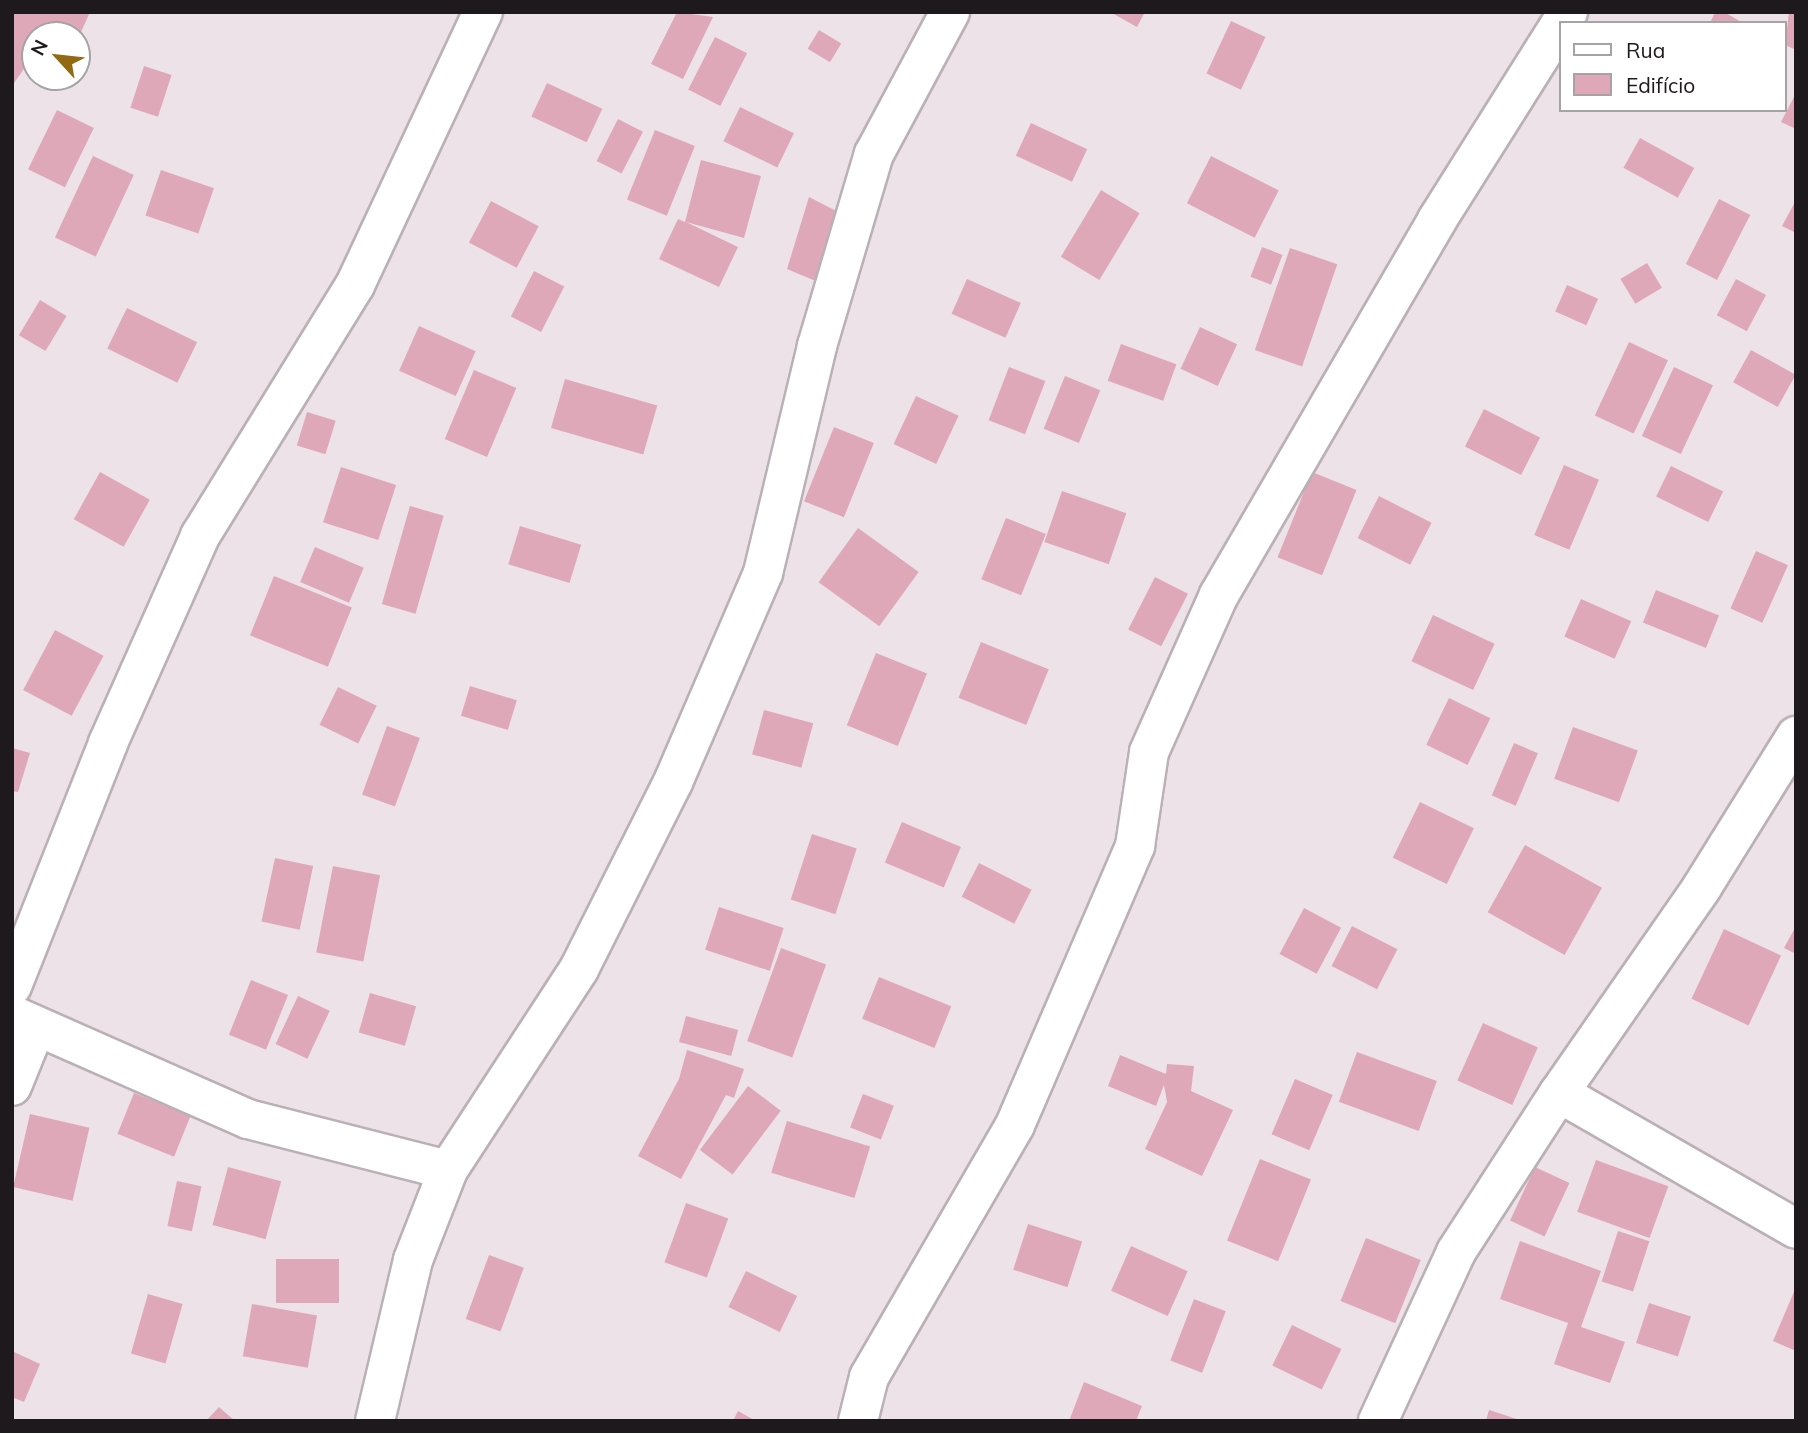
<!DOCTYPE html>
<meta charset="utf-8">
<style>
body{margin:0}
#map{position:relative;width:1808px;height:1433px;overflow:hidden;background:#ece2e8;font-family:Mulish,sans-serif}
div>[style]{position:absolute}
[style*='--x']{left:calc(var(--x)*1px);top:calc(var(--y)*1px);width:calc(var(--w)*1px);rotate:calc(var(--a)*1deg)}
.building>*{inset:0;background:#dfa8b9;transform-origin:0 0}
.roads{filter:drop-shadow(2px 0 #bab0b6) drop-shadow(-2px 0 #bab0b6) drop-shadow(0 2px #bab0b6) drop-shadow(0 -2px #bab0b6)}
.street>*{height:38px;margin:-19px;padding:0 19px;transform-origin:19px;border-radius:19px;background:#fff}
span{translate:-50% -50%;white-space:nowrap;text-align:center;line-height:1.15;-webkit-text-stroke:7px #fff;paint-order:stroke}
.frame{position:absolute;inset:0;border:14px solid #1d191c;pointer-events:none}
.legend{position:absolute;left:1559px;top:21px;width:228px;height:91px;box-sizing:border-box;background:#fff;border:2px solid #a5a3a4;margin:0;padding:9px 12px;list-style:none;font-size:21px;color:#1d191c}
.legend li{display:flex;align-items:center;gap:14px;height:35px}
.legend b{width:35px;border:2px solid #a5a3a4}
.north{position:absolute;left:21px;top:21px;width:70px;height:70px;box-sizing:border-box;background:#fff;border:2px solid #a5a3a4;border-radius:50%;rotate:297deg;font-size:19px;font-weight:700;line-height:28px;text-align:center;color:#1d191c}
.north::after{content:'';display:block;margin:auto;width:24px;height:32px;background:#936912;clip-path:polygon(50% 0,100% 100%,50% 72%,0 100%)}
</style>
<div id="map">
<div class="building">
<i style="clip-path:polygon(12px 12px,90px 12px,77px 41px,77px 35px,35px 35px,35px 53px,12px 86px)"></i>
<i style="clip-path:polygon(677px 12px,713px 17px,683px 79px,651px 64px)"></i>
<i style="clip-path:polygon(1110px 12px,1145px 12px,1137px 27px)"></i>
<i style="clip-path:polygon(1715px 12px,1724px 12px,1743px 23px,1710px 23px)"></i>
<i style="clip-path:polygon(1789px 12px,1796px 13px,1796px 50px,1785px 45px)"></i>
<i style="left:1231px;top:21px;width:38px;height:58px;rotate:25deg"></i>
<i style="left:819px;top:30px;width:26px;height:22px;rotate:31deg"></i>
<i style="left:715px;top:37px;width:36px;height:59px;rotate:27deg"></i>
<i style="left:144px;top:66px;width:29px;height:44px;rotate:18deg"></i>
<i style="left:547px;top:83px;width:61px;height:37px;rotate:25deg"></i>
<i style="clip-path:polygon(1796px 93px,1796px 129px,1781px 122px)"></i>
<i style="left:740px;top:107px;width:60px;height:38px;rotate:26deg"></i>
<i style="left:57px;top:110px;width:41px;height:66px;rotate:26deg"></i>
<i style="left:618px;top:119px;width:28px;height:47px;rotate:27deg"></i>
<i style="left:1031px;top:123px;width:62px;height:36px;rotate:25deg"></i>
<i style="left:655px;top:130px;width:43px;height:75px;rotate:22deg"></i>
<i style="left:1640px;top:138px;width:62px;height:34px;rotate:29deg"></i>
<i style="left:93px;top:156px;width:45px;height:90px;rotate:25deg"></i>
<i style="left:1211px;top:156px;width:76px;height:53px;rotate:27deg"></i>
<i style="clip-path:polygon(701px 160px,761px 176px,744px 238px,686px 222px,738px 247px,719px 287px,659px 259px,678px 219px,685px 222px)"></i>
<i style="left:161px;top:170px;width:56px;height:48px;rotate:19deg"></i>
<i style="left:1101px;top:190px;width:45px;height:78px;rotate:31deg"></i>
<i style="clip-path:polygon(809px 197px,842px 214px,818px 282px,787px 269px)"></i>
<i style="left:1719px;top:199px;width:35px;height:73px;rotate:27deg"></i>
<i style="clip-path:polygon(1796px 200px,1796px 233px,1782px 226px)"></i>
<i style="left:491px;top:201px;width:54px;height:47px;rotate:28deg"></i>
<i style="left:1262px;top:247px;width:22px;height:32px;rotate:21deg"></i>
<i style="left:1290px;top:248px;width:50px;height:108px;rotate:19deg"></i>
<i style="left:1647px;top:263px;width:29px;height:31px;rotate:59deg"></i>
<i style="left:534px;top:271px;width:34px;height:51px;rotate:27deg"></i>
<i style="left:967px;top:279px;width:59px;height:38px;rotate:24deg"></i>
<i style="left:1736px;top:279px;width:34px;height:41px;rotate:28deg"></i>
<i style="left:1567px;top:285px;width:34px;height:29px;rotate:24deg"></i>
<i style="left:40px;top:300px;width:31px;height:41px;rotate:31deg"></i>
<i style="left:127px;top:308px;width:78px;height:45px;rotate:26deg"></i>
<i style="left:419px;top:326px;width:62px;height:49px;rotate:24deg"></i>
<i style="left:1200px;top:327px;width:41px;height:46px;rotate:25deg"></i>
<i style="left:1629px;top:342px;width:43px;height:81px;rotate:25deg"></i>
<i style="left:1121px;top:344px;width:59px;height:39px;rotate:20deg"></i>
<i style="left:1751px;top:350px;width:51px;height:37px;rotate:29deg"></i>
<i style="left:1009px;top:367px;width:39px;height:57px;rotate:21deg"></i>
<i style="left:1674px;top:367px;width:43px;height:76px;rotate:25deg"></i>
<i style="left:474px;top:370px;width:46px;height:75px;rotate:23deg"></i>
<i style="left:1065px;top:376px;width:38px;height:57px;rotate:22deg"></i>
<i style="left:565px;top:379px;width:96px;height:51px;rotate:16deg"></i>
<i style="left:916px;top:396px;width:47px;height:53px;rotate:25deg"></i>
<i style="left:1484px;top:409px;width:63px;height:42px;rotate:27deg"></i>
<i style="left:307px;top:412px;width:30px;height:35px;rotate:17deg"></i>
<i style="left:834px;top:427px;width:43px;height:80px;rotate:22deg"></i>
<i style="left:1564px;top:465px;width:38px;height:76px;rotate:23deg"></i>
<i style="left:1671px;top:466px;width:58px;height:34px;rotate:26deg"></i>
<i style="left:341px;top:467px;width:58px;height:58px;rotate:18deg"></i>
<i style="left:100px;top:472px;width:57px;height:54px;rotate:29deg"></i>
<i style="left:1312px;top:472px;width:48px;height:92px;rotate:22deg"></i>
<i style="left:1062px;top:491px;width:68px;height:54px;rotate:19deg"></i>
<i style="left:1379px;top:496px;width:59px;height:47px;rotate:27deg"></i>
<i style="left:410px;top:506px;width:35px;height:102px;rotate:16deg"></i>
<i style="left:1006px;top:518px;width:43px;height:66px;rotate:22deg"></i>
<i style="left:520px;top:526px;width:64px;height:40px;rotate:17deg"></i>
<i style="left:858px;top:528px;width:75px;height:67px;rotate:36deg"></i>
<i style="left:315px;top:547px;width:53px;height:38px;rotate:23deg"></i>
<i style="left:1756px;top:551px;width:35px;height:63px;rotate:24deg"></i>
<i style="left:274px;top:576px;width:84px;height:64px;rotate:22deg"></i>
<i style="left:1155px;top:577px;width:37px;height:59px;rotate:27deg"></i>
<i style="left:1656px;top:590px;width:68px;height:35px;rotate:22deg"></i>
<i style="left:1581px;top:599px;width:55px;height:41px;rotate:24deg"></i>
<i style="left:1433px;top:615px;width:68px;height:51px;rotate:25deg"></i>
<i style="left:55px;top:630px;width:55px;height:68px;rotate:28deg"></i>
<i style="left:981px;top:642px;width:73px;height:60px;rotate:22deg"></i>
<i style="left:876px;top:653px;width:55px;height:78px;rotate:22deg"></i>
<i style="left:470px;top:686px;width:49px;height:31px;rotate:17deg"></i>
<i style="left:338px;top:687px;width:43px;height:42px;rotate:26deg"></i>
<i style="left:1449px;top:698px;width:46px;height:52px;rotate:26deg"></i>
<i style="left:764px;top:710px;width:51px;height:46px;rotate:15deg"></i>
<i style="left:387px;top:726px;width:35px;height:73px;rotate:20deg"></i>
<i style="left:1573px;top:727px;width:69px;height:55px;rotate:20deg"></i>
<i style="left:1514px;top:743px;width:26px;height:57px;rotate:23deg"></i>
<i style="clip-path:polygon(12px 748px,30px 753px,18px 792px,12px 791px)"></i>
<i style="left:1420px;top:802px;width:60px;height:62px;rotate:26deg"></i>
<i style="left:902px;top:822px;width:64px;height:44px;rotate:23deg"></i>
<i style="left:812px;top:834px;width:47px;height:69px;rotate:18deg"></i>
<i style="left:1525px;top:845px;width:88px;height:77px;rotate:29deg"></i>
<i style="left:275px;top:858px;width:39px;height:65px;rotate:12deg"></i>
<i style="left:979px;top:863px;width:59px;height:38px;rotate:27deg"></i>
<i style="left:333px;top:866px;width:48px;height:88px;rotate:11deg"></i>
<i style="left:719px;top:907px;width:68px;height:45px;rotate:18deg"></i>
<i style="left:1304px;top:908px;width:42px;height:52px;rotate:28deg"></i>
<i style="left:1352px;top:926px;width:51px;height:45px;rotate:27deg"></i>
<i style="clip-path:polygon(1796px 926px,1796px 954px,1784px 948px)"></i>
<i style="left:1724px;top:929px;width:63px;height:77px;rotate:25deg"></i>
<i style="left:781px;top:948px;width:48px;height:99px;rotate:20deg"></i>
<i style="left:879px;top:977px;width:78px;height:45px;rotate:22deg"></i>
<i style="left:251px;top:980px;width:40px;height:59px;rotate:22deg"></i>
<i style="left:370px;top:993px;width:48px;height:41px;rotate:16deg"></i>
<i style="left:298px;top:996px;width:35px;height:53px;rotate:25deg"></i>
<i style="left:686px;top:1016px;width:54px;height:27px;rotate:15deg"></i>
<i style="left:1483px;top:1023px;width:60px;height:63px;rotate:24deg"></i>
<i style="clip-path:polygon(687px 1050px,744px 1069px,734px 1098px,726px 1095px,681px 1179px,638px 1156px,679px 1079px)"></i>
<i style="left:1357px;top:1052px;width:85px;height:53px;rotate:20deg"></i>
<i style="clip-path:polygon(1120px 1055px,1166px 1074px,1167px 1064px,1194px 1066px,1191px 1091px,1233px 1110px,1202px 1176px,1145px 1149px,1167px 1102px,1164px 1085px,1156px 1106px,1108px 1086px)"></i>
<i style="left:1295px;top:1079px;width:41px;height:60px;rotate:23deg"></i>
<i style="left:748px;top:1086px;width:41px;height:80px;rotate:37deg"></i>
<i style="left:134px;top:1093px;width:61px;height:44px;rotate:22deg"></i>
<i style="left:863px;top:1094px;width:33px;height:36px;rotate:21deg"></i>
<i style="left:30px;top:1114px;width:61px;height:75px;rotate:13deg"></i>
<i style="left:787px;top:1121px;width:87px;height:54px;rotate:17deg"></i>
<i style="left:1260px;top:1159px;width:55px;height:88px;rotate:22deg"></i>
<i style="left:1596px;top:1160px;width:77px;height:55px;rotate:20deg"></i>
<i style="left:228px;top:1167px;width:55px;height:60px;rotate:15deg"></i>
<i style="left:1535px;top:1167px;width:38px;height:59px;rotate:25deg"></i>
<i style="left:177px;top:1181px;width:25px;height:46px;rotate:12deg"></i>
<i style="left:686px;top:1203px;width:45px;height:63px;rotate:20deg"></i>
<i style="left:1028px;top:1224px;width:57px;height:48px;rotate:18deg"></i>
<i style="left:1618px;top:1231px;width:33px;height:53px;rotate:18deg"></i>
<i style="left:1366px;top:1238px;width:59px;height:68px;rotate:22deg"></i>
<i style="clip-path:polygon(1520px 1241px,1601px 1271px,1581px 1327px,1625px 1342px,1610px 1383px,1554px 1364px,1568px 1323px,1500px 1299px)"></i>
<i style="left:1131px;top:1246px;width:62px;height:49px;rotate:24deg"></i>
<i style="left:489px;top:1255px;width:37px;height:68px;rotate:20deg"></i>
<i style="left:276px;top:1259px;width:63px;height:44px"></i>
<i style="left:746px;top:1271px;width:57px;height:40px;rotate:26deg"></i>
<i style="clip-path:polygon(1796px 1287px,1796px 1351px,1773px 1341px)"></i>
<i style="left:148px;top:1294px;width:36px;height:62px;rotate:16deg"></i>
<i style="left:1194px;top:1299px;width:34px;height:66px;rotate:21deg"></i>
<i style="left:1649px;top:1303px;width:44px;height:42px;rotate:18deg"></i>
<i style="left:252px;top:1304px;width:66px;height:53px;rotate:10deg"></i>
<i style="left:1292px;top:1325px;width:55px;height:45px;rotate:26deg"></i>
<i style="clip-path:polygon(12px 1351px,40px 1364px,24px 1402px,12px 1397px)"></i>
<i style="clip-path:polygon(1084px 1382px,1142px 1406px,1136px 1421px,1069px 1421px)"></i>
<i style="clip-path:polygon(219px 1407px,235px 1421px,206px 1421px)"></i>
<i style="clip-path:polygon(1489px 1410px,1520px 1420px,1519px 1421px,1486px 1421px)"></i>
<i style="clip-path:polygon(738px 1411px,756px 1421px,733px 1421px)"></i>
</div>
<div class="roads">
<div class="street">
<i style="--x:12;--y:986;--w:261;--a:-68.4"></i>
<i style="--x:108;--y:743;--w:227;--a:-66"></i>
<i style="--x:200;--y:536;--w:295;--a:-58.3"></i>
<i style="--x:355;--y:285;--w:302;--a:-64.9"></i>
<i style="--x:12;--y:1015;--w:258;--a:23.8"></i>
<i style="--x:248;--y:1119;--w:206;--a:14.3"></i>
<i style="--x:12;--y:1086;--w:61;--a:-68"></i>
<i style="--x:1559;--y:1093;--w:251;--a:-55.2"></i>
<i style="--x:1702;--y:887;--w:178;--a:-58.1"></i>
<i style="--x:375;--y:1421;--w:165;--a:-76.7"></i>
<i style="--x:413;--y:1260;--w:97;--a:-68.7"></i>
<i style="--x:448;--y:1170;--w:240;--a:-56.9"></i>
<i style="--x:579;--y:969;--w:209;--a:-63.3"></i>
<i style="--x:673;--y:782;--w:228;--a:-66.7"></i>
<i style="--x:763;--y:573;--w:233;--a:-76.6"></i>
<i style="--x:817;--y:346;--w:200;--a:-73.5"></i>
<i style="--x:874;--y:154;--w:161;--a:-61.8"></i>
<i style="--x:858;--y:1421;--w:45;--a:-76"></i>
<i style="--x:869;--y:1377;--w:291;--a:-59.9"></i>
<i style="--x:1015;--y:1125;--w:304;--a:-66.7"></i>
<i style="--x:1135;--y:846;--w:95;--a:-81.5"></i>
<i style="--x:1149;--y:752;--w:172;--a:-66"></i>
<i style="--x:1219;--y:595;--w:434;--a:-59.8"></i>
<i style="--x:1437;--y:220;--w:246;--a:-57.8"></i>
<i style="--x:1378;--y:1421;--w:186;--a:-65.2"></i>
<i style="--x:1456;--y:1252;--w:189;--a:-57.1"></i>
<i style="--x:1559;--y:1093;--w:273;--a:29.8"></i>
</div>
</div>
<div class="frame"></div>
<ul class="legend">
<li><b style="height:9px;background:#fff"></b>Rua</li>
<li><b style="height:19px;background:#dfa8b9"></b>Edifício</li>
</ul>
<div class="north">N</div>
</div>
